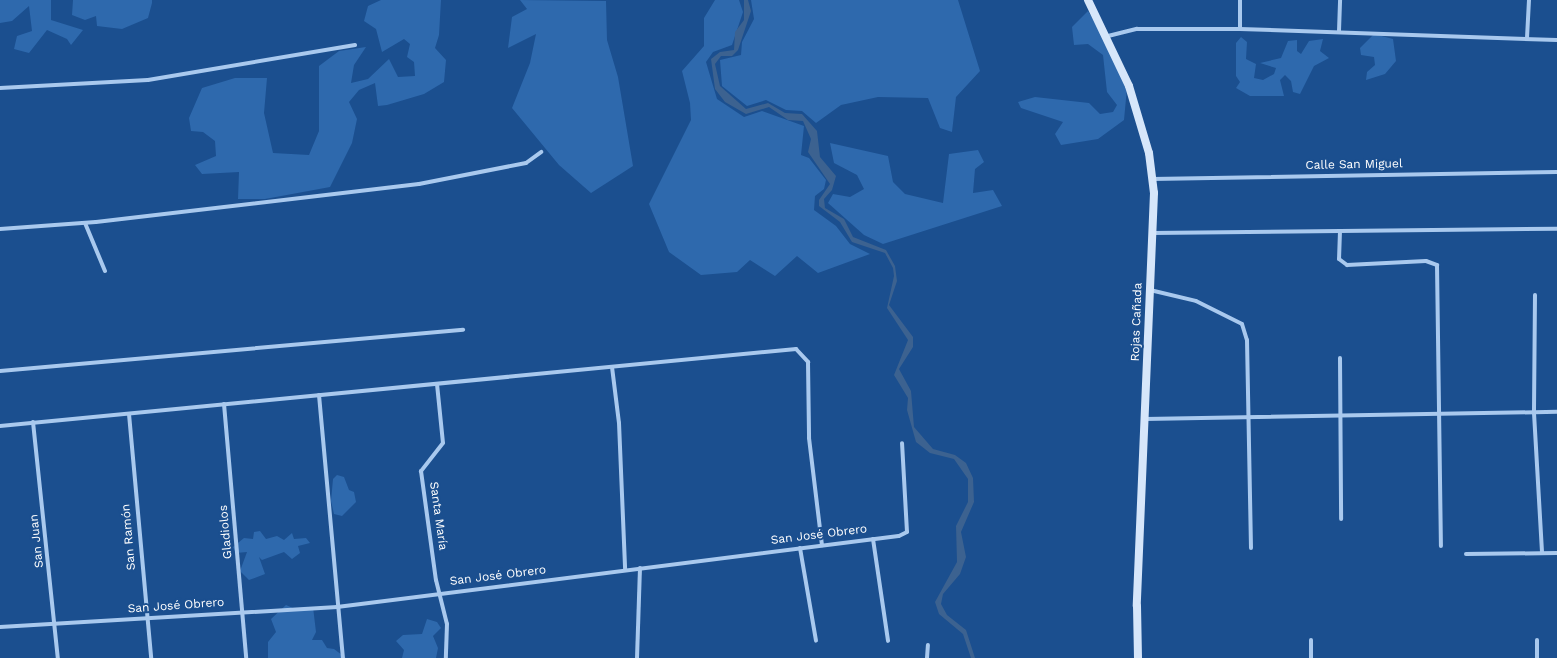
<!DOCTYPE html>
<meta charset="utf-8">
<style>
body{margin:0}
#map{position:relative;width:1557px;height:658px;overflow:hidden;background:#1b4f8f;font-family:"Work Sans",sans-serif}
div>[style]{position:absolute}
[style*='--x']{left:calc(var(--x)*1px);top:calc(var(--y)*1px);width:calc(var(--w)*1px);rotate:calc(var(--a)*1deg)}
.green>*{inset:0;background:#2e69ad}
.water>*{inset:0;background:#3c6290}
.street>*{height:4px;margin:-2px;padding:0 2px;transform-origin:2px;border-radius:2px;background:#a9c9ee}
.secondary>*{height:8px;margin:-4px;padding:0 4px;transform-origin:4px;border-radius:4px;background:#d6e6fa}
span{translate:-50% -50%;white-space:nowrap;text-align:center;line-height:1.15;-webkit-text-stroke:4px #1b4f8f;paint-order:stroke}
.street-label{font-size:12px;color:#fff}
</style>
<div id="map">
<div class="green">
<i style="clip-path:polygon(0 0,51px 0,51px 20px,83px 30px,71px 45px,67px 39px,47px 30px,29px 53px,14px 49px,17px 36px,32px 31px,29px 6px,12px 21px,0 23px)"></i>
<i style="clip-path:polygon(73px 0,152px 0,152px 3px,148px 18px,122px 29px,97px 26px,96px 16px,85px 20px,72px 15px)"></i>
<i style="clip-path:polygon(381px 0,441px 0,439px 35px,435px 48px,446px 60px,444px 82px,424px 94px,387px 105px,378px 106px,375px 83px,359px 90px,349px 102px,357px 119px,352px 143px,330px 187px,265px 199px,238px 199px,239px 172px,202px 174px,195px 165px,216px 156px,215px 141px,203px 132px,191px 131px,189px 118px,202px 88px,235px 78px,267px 78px,264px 113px,273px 153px,309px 155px,319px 131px,319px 66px,339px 51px,366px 47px,354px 65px,351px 83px,368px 79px,389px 59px,398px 77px,415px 76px,414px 62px,407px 57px,410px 44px,404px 39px,382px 52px,376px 29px,364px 21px,368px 6px)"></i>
<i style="clip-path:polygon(520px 0,606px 1px,607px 40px,618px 77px,633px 166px,591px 193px,559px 165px,512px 108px,530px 63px,536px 34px,508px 48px,512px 17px,527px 9px)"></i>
<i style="clip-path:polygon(715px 0,739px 0,743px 12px,732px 45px,713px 52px,706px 62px,717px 99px,744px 117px,762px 111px,804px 126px,801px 155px,809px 158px,826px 180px,824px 189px,815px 196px,814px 210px,836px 226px,850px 244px,870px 254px,818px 273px,797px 256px,775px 276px,750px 260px,737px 272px,701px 275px,669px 252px,649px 204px,691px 120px,690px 103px,682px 71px,704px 46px,704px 18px)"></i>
<i style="clip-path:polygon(751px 0,958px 0,980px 71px,956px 97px,952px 132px,940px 128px,928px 98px,878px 97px,841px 105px,816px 123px,802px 111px,786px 110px,766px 100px,747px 106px,722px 86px,720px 60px,741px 55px,742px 42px,754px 19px)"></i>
<i style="clip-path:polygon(1088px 11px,1108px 42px,1127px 88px,1124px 120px,1098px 139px,1061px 145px,1055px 134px,1063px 122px,1021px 108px,1018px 102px,1035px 97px,1089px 103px,1100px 114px,1113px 112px,1117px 105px,1107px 92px,1103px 55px,1088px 44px,1074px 45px,1072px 27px)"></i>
<i style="clip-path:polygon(1374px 34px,1393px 39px,1396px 61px,1385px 74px,1366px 80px,1367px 72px,1375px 65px,1374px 57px,1361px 55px,1360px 48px)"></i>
<i style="clip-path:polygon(1241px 37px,1247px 42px,1246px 59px,1256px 64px,1254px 78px,1263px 80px,1274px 74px,1276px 68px,1260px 63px,1281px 58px,1288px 41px,1297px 40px,1297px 51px,1301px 54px,1309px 41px,1323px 39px,1320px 51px,1329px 58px,1314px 66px,1300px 94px,1293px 92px,1291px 81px,1285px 75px,1280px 80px,1284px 96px,1250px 96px,1236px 88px,1240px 82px,1236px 76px,1236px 43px)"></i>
<i style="clip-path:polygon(830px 143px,888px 156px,893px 182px,905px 194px,943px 203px,949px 154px,978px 150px,984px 162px,975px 169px,973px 193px,993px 190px,1002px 206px,883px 244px,864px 235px,828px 203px,833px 194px,850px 197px,864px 189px,857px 175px,834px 163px)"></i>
<i style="clip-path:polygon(337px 475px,344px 477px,349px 490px,354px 492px,356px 502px,342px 516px,334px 514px,331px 501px,333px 479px)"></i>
<i style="clip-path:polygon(260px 531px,266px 539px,277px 536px,284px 540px,292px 533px,294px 539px,306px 538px,310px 543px,298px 546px,300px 553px,292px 559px,284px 552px,262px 560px,259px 557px,265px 574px,249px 580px,240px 571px,247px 552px,236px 553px,233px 547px,244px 538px,253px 539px,254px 532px)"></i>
<i style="clip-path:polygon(286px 605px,295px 609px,313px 607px,316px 632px,312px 640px,322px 640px,327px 648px,334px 649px,346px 658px,268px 658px,268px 642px,276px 632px,271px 619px)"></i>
<i style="clip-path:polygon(427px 619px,437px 622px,441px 628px,433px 636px,438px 648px,436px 658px,402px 658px,404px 650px,396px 641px,403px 635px,422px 634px)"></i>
</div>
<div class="water">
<i style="clip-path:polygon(744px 0,748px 0,751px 11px,738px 50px,732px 56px,721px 56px,715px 64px,720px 86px,746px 109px,768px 103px,785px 113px,802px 114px,817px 131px,820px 157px,836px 176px,832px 190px,824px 199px,825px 208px,844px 219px,853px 237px,886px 250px,895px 266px,897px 281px,889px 305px,913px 337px,913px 347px,899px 369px,911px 391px,914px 427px,933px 449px,955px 455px,966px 463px,973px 478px,974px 502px,961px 532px,966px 557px,960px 574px,943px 594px,941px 604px,947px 615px,966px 630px,975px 658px,971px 658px,963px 634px,939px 614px,935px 602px,957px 562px,956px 526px,968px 502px,968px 479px,954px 459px,930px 453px,916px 442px,907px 410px,908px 398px,894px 375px,908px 340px,887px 308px,894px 276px,893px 268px,885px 253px,852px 242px,840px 222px,819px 206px,819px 200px,830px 184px,808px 152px,811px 139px,803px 121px,788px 120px,769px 107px,746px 114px,725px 102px,715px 89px,711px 59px,720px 52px,734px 50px,735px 32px,744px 20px)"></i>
</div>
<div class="street">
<i style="--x:1240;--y:29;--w:29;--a:-90"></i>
<i style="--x:1339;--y:31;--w:31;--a:-88"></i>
<i style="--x:1108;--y:36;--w:30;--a:-14"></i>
<i style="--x:1137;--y:29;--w:103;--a:0"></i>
<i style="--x:1240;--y:29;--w:317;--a:2"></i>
<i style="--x:1527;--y:38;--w:38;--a:-87"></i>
<i style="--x:0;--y:88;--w:148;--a:-3.1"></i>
<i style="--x:148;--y:80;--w:210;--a:-9.6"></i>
<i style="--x:1152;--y:179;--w:405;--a:-1"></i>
<i style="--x:85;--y:223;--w:52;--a:67.4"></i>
<i style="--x:0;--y:229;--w:96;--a:-4.2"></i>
<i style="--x:96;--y:222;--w:325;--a:-6.7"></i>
<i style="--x:419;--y:184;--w:109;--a:-11.1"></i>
<i style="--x:526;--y:163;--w:19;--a:-36"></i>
<i style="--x:1340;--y:231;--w:28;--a:92"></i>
<i style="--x:1339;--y:259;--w:10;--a:37"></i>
<i style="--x:1347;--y:265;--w:79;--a:-2.9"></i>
<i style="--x:1426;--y:261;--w:12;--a:20"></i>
<i style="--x:1437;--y:265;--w:281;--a:89.2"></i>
<i style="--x:1152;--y:233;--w:405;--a:-0.6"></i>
<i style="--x:1150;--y:290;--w:47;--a:13.4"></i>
<i style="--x:1196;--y:301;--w:51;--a:26.6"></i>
<i style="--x:1242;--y:324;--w:17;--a:73"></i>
<i style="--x:1247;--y:340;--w:208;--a:88.9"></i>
<i style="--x:1535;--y:295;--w:118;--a:90.5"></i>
<i style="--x:1534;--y:413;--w:140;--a:86.7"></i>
<i style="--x:1340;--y:358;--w:161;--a:89.6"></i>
<i style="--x:612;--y:367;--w:56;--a:82.9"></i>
<i style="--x:619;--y:423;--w:146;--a:87.6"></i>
<i style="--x:0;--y:371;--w:465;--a:-5.1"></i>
<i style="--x:437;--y:384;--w:59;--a:84.2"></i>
<i style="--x:443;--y:443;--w:36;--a:128"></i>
<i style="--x:421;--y:471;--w:110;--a:82.2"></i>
<i style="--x:436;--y:580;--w:45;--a:76"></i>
<i style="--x:447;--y:624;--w:34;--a:92"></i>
<i style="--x:319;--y:395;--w:264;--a:84.8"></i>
<i style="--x:224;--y:404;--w:255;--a:85"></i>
<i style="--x:129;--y:414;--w:245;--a:84.8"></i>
<i style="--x:1145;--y:419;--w:412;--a:-1"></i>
<i style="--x:33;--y:422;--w:237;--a:84"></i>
<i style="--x:0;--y:426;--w:800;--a:-5.53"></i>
<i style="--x:796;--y:349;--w:18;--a:47"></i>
<i style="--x:808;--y:362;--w:76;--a:89.2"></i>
<i style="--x:809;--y:438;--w:108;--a:83.1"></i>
<i style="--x:873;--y:539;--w:103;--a:81.6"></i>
<i style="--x:800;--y:548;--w:94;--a:80.2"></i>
<i style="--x:1466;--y:554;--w:91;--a:-0.6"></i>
<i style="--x:0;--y:627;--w:338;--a:-3.4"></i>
<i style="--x:337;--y:607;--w:566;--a:-7.2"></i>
<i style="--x:899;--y:536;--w:9;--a:-27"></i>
<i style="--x:907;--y:532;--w:89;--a:-93.2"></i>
<i style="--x:1311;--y:640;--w:18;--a:90"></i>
<i style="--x:637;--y:658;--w:90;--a:-88.1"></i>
<i style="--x:927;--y:658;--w:13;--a:-86"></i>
<i style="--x:1537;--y:658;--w:18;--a:-90"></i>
</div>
<div class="secondary">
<i style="--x:1088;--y:0;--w:95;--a:64.5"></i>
<i style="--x:1129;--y:86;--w:70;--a:73.4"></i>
<i style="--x:1149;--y:153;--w:40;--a:82.9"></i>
<i style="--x:1154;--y:193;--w:413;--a:92.4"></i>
<i style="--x:1137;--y:606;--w:52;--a:88.9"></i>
</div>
<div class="street-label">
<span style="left:1354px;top:165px;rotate:-1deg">Calle San Miguel</span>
<span style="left:1137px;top:322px;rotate:-88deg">Rojas Cañada</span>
<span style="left:438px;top:516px;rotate:82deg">Santa María</span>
<span style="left:226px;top:532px;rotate:-95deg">Gladiolos</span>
<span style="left:819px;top:535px;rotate:-7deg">San José Obrero</span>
<span style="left:129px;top:537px;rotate:-95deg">San Ramón</span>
<span style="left:37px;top:541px;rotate:-96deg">San Juan</span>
<span style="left:498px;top:576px;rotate:-7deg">San José Obrero</span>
<span style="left:176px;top:606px;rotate:-4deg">San José Obrero</span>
</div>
</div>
